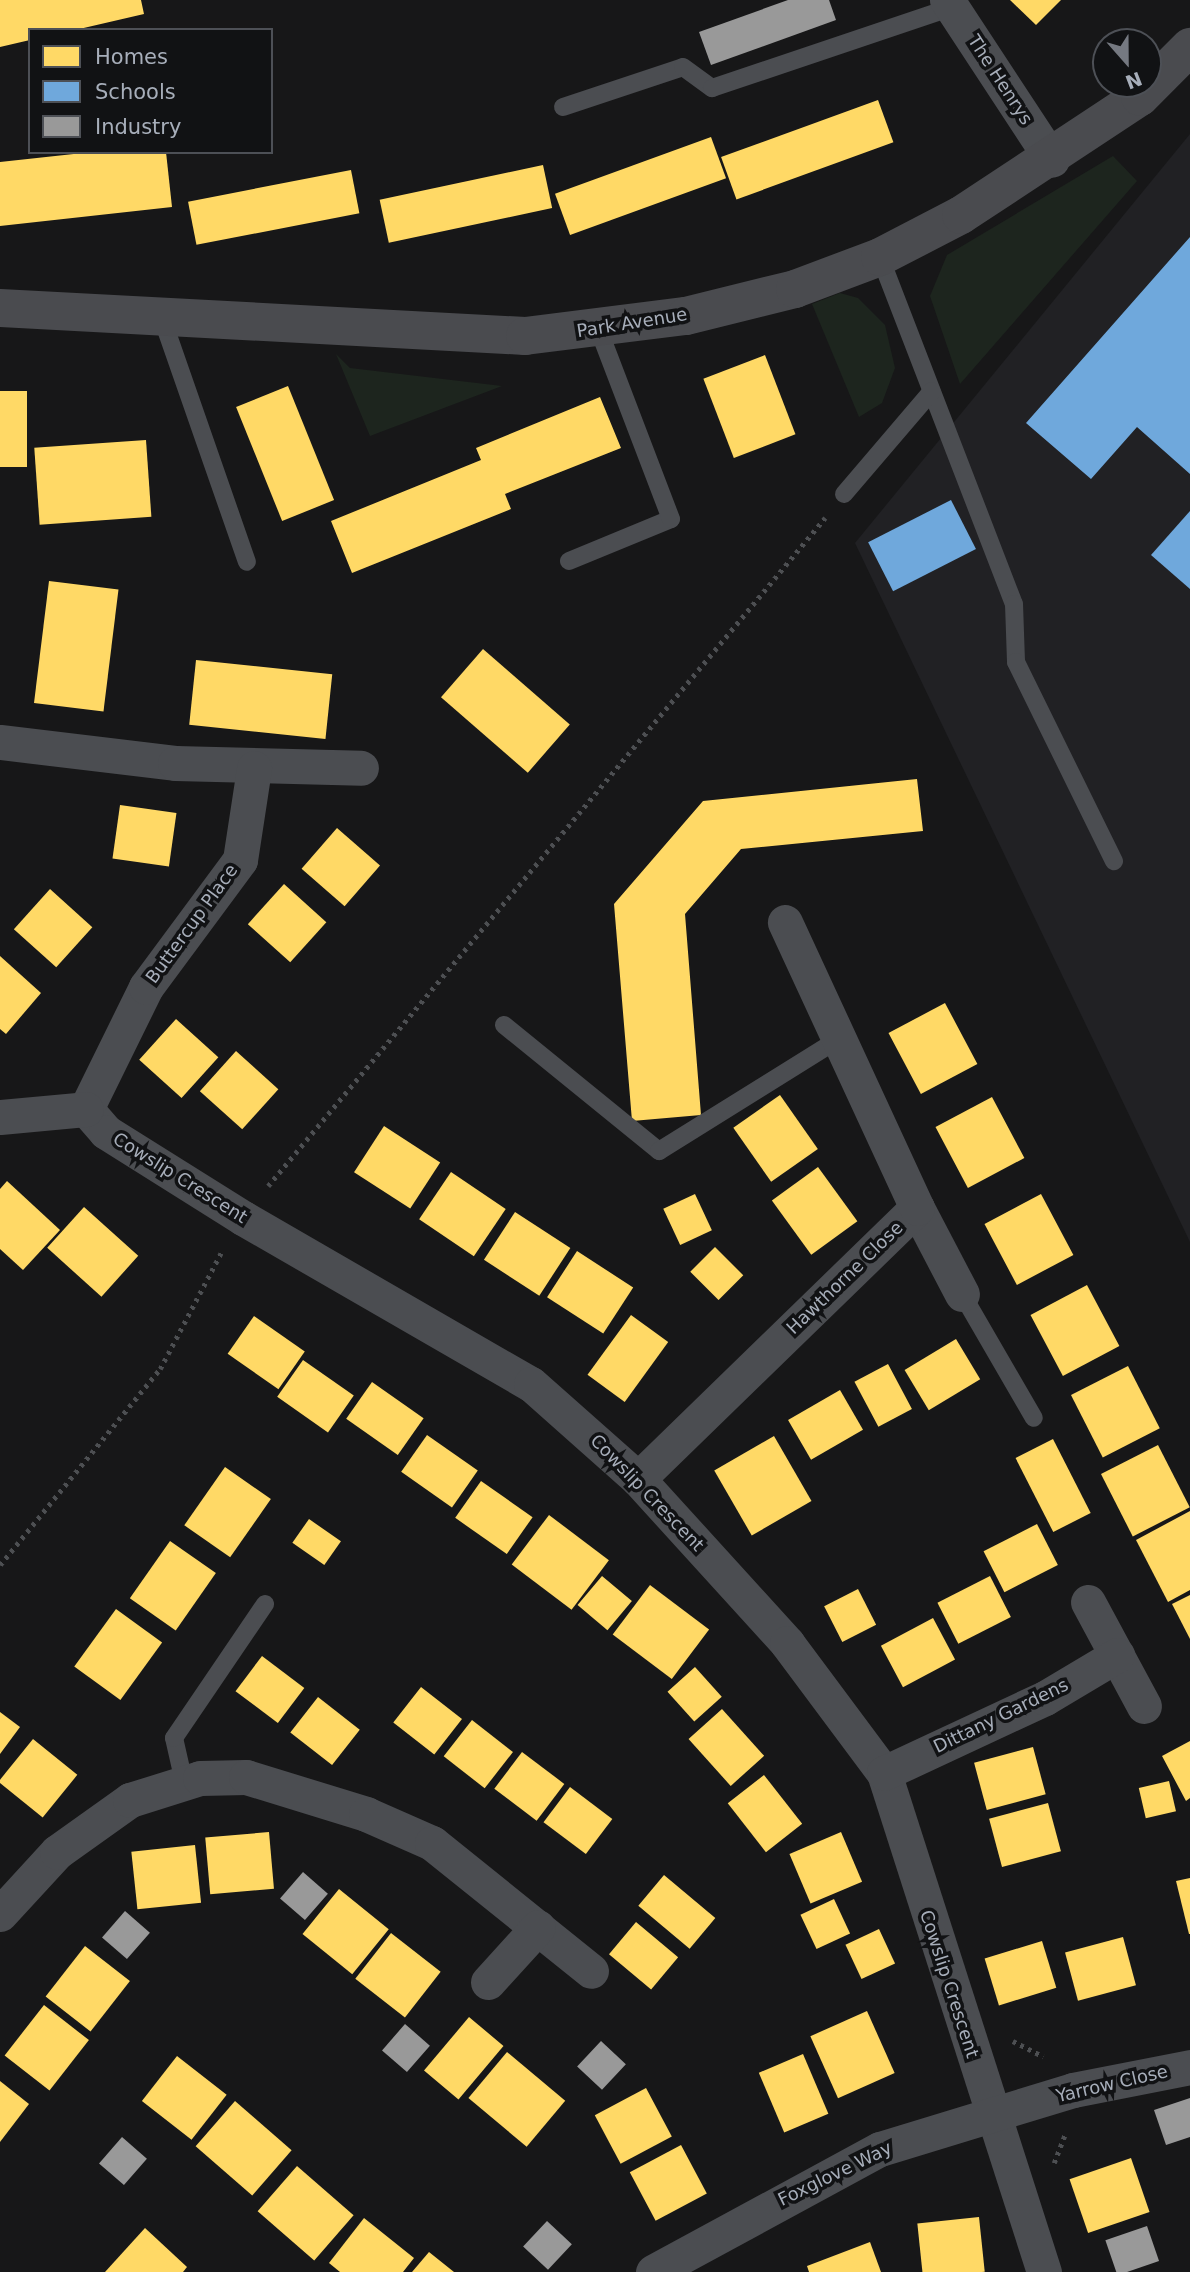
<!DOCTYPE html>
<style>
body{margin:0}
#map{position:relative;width:1190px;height:2272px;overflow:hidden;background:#171718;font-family:"DejaVu Sans",sans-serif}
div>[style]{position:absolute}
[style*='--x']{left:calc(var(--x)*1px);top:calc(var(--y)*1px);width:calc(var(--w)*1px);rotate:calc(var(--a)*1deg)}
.built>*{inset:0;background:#212124}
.green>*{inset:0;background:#1d251e}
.homes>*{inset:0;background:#ffd966;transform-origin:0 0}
.schools>*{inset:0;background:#6fa8dc;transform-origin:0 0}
.industry>*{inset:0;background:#999;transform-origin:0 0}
.path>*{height:4.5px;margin-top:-2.25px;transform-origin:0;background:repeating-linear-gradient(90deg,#4d4f52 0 3.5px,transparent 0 8.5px)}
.lane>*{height:18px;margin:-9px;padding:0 9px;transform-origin:9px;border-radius:9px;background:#4b4d51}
.street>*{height:35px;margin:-17.5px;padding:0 17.5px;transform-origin:17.5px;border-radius:17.5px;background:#4b4d51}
.secondary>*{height:38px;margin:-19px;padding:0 19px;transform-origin:19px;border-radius:19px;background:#4a4b4f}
span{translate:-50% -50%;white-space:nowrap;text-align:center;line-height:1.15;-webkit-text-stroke:7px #111214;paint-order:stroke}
.street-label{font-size:18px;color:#a7aeba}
.legend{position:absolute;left:28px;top:28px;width:245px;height:126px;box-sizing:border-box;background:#111214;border:2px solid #4d5056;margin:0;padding:9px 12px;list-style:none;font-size:21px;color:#a7aeba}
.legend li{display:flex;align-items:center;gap:14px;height:35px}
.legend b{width:35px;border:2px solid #4d5056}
.north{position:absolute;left:1092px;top:28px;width:70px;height:70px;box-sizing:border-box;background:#111214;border:2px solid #4d5056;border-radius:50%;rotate:159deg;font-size:19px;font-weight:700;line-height:28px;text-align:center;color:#a7aeba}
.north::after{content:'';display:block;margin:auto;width:24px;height:32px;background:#757981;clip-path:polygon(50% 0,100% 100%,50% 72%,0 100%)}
</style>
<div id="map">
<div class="built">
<i style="clip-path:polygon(1190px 134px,1190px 1242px,855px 543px)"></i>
</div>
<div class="green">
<i style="clip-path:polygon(1113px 156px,1137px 181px,960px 384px,930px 296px,947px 255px)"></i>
<i style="clip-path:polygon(840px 293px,858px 298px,885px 325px,895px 368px,882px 403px,859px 417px,812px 304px)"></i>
<i style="clip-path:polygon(336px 354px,350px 368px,502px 386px,370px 436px)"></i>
</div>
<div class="homes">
<i style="clip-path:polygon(0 0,141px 0,144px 14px,75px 30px,30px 30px,30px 40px,0 47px)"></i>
<i style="clip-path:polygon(1010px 0,1061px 0,1036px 25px)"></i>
<i style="left:878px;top:100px;width:45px;height:167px;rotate:70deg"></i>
<i style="left:711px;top:137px;width:44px;height:166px;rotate:70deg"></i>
<i style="clip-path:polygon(92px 152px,166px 152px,172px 207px,0 226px,0 162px)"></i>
<i style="left:543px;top:165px;width:44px;height:167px;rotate:78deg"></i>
<i style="left:351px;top:170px;width:44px;height:166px;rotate:79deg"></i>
<i style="left:765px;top:355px;width:85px;height:66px;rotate:69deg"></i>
<i style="left:288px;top:386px;width:123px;height:56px;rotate:68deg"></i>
<i style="left:0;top:391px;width:27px;height:76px"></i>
<i style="clip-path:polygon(600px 397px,621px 448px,505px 494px,511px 509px,352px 573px,331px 521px,481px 460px,476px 448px)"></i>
<i style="left:146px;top:440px;width:77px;height:112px;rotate:86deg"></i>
<i style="left:49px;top:581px;width:70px;height:123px;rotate:7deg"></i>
<i style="left:483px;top:649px;width:115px;height:64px;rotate:41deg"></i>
<i style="left:196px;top:660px;width:137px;height:65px;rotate:6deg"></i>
<i style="clip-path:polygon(917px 779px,923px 831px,741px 849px,685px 914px,701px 1115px,632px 1121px,614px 904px,703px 801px)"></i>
<i style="left:120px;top:805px;width:57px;height:54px;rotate:8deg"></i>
<i style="left:337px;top:828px;width:57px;height:54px;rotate:41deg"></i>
<i style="left:284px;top:884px;width:57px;height:54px;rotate:42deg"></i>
<i style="left:50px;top:889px;width:57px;height:54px;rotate:42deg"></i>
<i style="clip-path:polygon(0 956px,41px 993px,6px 1034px,0 1029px)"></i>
<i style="left:945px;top:1003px;width:69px;height:64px;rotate:62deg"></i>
<i style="left:176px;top:1019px;width:57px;height:55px;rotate:42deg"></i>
<i style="left:236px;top:1051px;width:57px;height:54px;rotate:42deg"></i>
<i style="left:780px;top:1095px;width:66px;height:57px;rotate:55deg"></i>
<i style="left:992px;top:1097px;width:69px;height:64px;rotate:62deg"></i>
<i style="left:384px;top:1126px;width:67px;height:55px;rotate:33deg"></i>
<i style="left:818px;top:1167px;width:67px;height:57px;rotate:54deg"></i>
<i style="left:451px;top:1172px;width:66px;height:57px;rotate:34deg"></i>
<i style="clip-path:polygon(7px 1181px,60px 1230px,23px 1270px,0 1249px,0 1189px)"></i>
<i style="left:695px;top:1194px;width:40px;height:35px;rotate:65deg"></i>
<i style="left:1041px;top:1194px;width:69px;height:64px;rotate:62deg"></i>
<i style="left:84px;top:1207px;width:73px;height:55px;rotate:42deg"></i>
<i style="left:515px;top:1212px;width:66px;height:57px;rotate:33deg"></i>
<i style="left:715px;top:1247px;width:40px;height:35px;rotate:45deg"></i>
<i style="left:577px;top:1251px;width:67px;height:55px;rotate:33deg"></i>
<i style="left:1087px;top:1285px;width:69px;height:64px;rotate:62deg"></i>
<i style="left:631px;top:1315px;width:46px;height:74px;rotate:36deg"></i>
<i style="left:254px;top:1316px;width:62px;height:46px;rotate:35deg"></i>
<i style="left:956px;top:1339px;width:47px;height:60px;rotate:59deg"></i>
<i style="left:303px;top:1360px;width:62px;height:45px;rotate:35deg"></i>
<i style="left:888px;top:1364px;width:51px;height:38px;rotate:62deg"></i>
<i style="left:1128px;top:1366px;width:70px;height:64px;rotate:63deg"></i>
<i style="left:372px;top:1382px;width:63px;height:45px;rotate:35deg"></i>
<i style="left:840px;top:1390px;width:46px;height:60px;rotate:60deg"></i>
<i style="left:427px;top:1435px;width:62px;height:45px;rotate:35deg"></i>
<i style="left:774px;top:1436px;width:75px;height:69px;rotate:60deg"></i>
<i style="left:1053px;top:1439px;width:83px;height:42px;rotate:63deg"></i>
<i style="left:1158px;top:1445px;width:70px;height:64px;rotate:63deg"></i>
<i style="left:225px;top:1467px;width:56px;height:71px;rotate:35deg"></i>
<i style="left:481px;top:1481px;width:63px;height:45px;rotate:35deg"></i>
<i style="clip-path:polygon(1190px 1511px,1190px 1590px,1168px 1602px,1136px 1540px)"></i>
<i style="left:549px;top:1515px;width:75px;height:62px;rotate:37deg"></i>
<i style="left:309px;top:1519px;width:39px;height:29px;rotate:35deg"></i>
<i style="left:1037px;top:1524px;width:46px;height:60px;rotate:63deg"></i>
<i style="left:170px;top:1541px;width:56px;height:70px;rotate:35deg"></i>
<i style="left:602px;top:1576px;width:39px;height:38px;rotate:40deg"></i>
<i style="left:990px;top:1576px;width:46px;height:59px;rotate:63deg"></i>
<i style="left:650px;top:1585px;width:74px;height:62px;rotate:37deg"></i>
<i style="left:858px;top:1589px;width:40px;height:38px;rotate:63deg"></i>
<i style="clip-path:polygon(1190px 1595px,1190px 1639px,1172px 1604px)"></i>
<i style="left:116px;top:1609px;width:57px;height:71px;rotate:36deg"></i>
<i style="left:933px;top:1618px;width:47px;height:59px;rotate:62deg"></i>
<i style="left:262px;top:1656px;width:53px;height:44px;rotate:37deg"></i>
<i style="left:695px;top:1667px;width:40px;height:37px;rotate:48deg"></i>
<i style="left:421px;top:1687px;width:52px;height:45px;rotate:38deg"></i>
<i style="left:318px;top:1697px;width:53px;height:45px;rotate:38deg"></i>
<i style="left:722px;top:1709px;width:63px;height:45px;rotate:48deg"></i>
<i style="clip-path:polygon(0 1712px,20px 1727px,0 1754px)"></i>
<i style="left:472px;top:1720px;width:52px;height:46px;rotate:38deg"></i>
<i style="left:33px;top:1739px;width:57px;height:55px;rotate:39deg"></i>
<i style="clip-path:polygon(1190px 1741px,1190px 1798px,1186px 1801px,1162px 1756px)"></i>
<i style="left:1033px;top:1747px;width:49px;height:61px;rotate:75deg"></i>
<i style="left:522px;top:1752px;width:53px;height:46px;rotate:37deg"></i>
<i style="left:764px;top:1775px;width:62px;height:46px;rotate:52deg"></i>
<i style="left:1169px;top:1781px;width:31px;height:31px;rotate:77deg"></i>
<i style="left:570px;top:1787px;width:53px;height:44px;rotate:37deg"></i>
<i style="left:1048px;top:1803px;width:50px;height:61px;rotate:75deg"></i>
<i style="left:269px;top:1832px;width:57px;height:64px;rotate:85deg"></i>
<i style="left:841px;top:1832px;width:54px;height:56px;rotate:67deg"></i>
<i style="left:195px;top:1845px;width:58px;height:64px;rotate:84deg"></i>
<i style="left:664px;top:1875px;width:67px;height:40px;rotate:40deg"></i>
<i style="clip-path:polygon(1190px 1878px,1190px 1934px,1189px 1934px,1176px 1881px)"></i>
<i style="left:339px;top:1889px;width:64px;height:58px;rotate:39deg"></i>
<i style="left:834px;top:1899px;width:38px;height:37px;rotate:65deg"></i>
<i style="left:636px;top:1922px;width:55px;height:42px;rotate:40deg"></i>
<i style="left:879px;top:1929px;width:38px;height:37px;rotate:65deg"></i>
<i style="left:391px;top:1933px;width:63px;height:58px;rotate:38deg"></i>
<i style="left:1123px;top:1937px;width:50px;height:60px;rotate:75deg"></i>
<i style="left:1042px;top:1941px;width:49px;height:60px;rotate:73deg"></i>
<i style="left:85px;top:1946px;width:57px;height:64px;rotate:38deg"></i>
<i style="left:44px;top:2005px;width:57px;height:64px;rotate:38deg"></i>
<i style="left:867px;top:2011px;width:68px;height:62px;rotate:66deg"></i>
<i style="left:469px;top:2017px;width:45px;height:70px;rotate:40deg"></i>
<i style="left:507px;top:2052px;width:76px;height:60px;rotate:40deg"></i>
<i style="left:803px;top:2054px;width:65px;height:48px;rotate:67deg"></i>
<i style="left:177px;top:2056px;width:63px;height:57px;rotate:38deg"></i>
<i style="clip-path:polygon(0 2081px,29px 2104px,0 2142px)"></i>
<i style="left:646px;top:2088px;width:55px;height:58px;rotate:62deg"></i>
<i style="left:235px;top:2101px;width:75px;height:60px;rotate:41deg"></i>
<i style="left:681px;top:2145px;width:55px;height:58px;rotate:62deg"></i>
<i style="left:1131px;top:2158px;width:57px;height:65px;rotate:71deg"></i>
<i style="left:297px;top:2166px;width:75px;height:60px;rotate:41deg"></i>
<i style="left:979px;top:2217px;width:55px;height:62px;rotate:84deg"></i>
<i style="clip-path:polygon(364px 2218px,414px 2258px,403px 2272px,340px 2272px,329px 2263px)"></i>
<i style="clip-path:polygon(145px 2228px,187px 2267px,183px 2272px,105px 2272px)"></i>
<i style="clip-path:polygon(870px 2242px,881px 2272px,809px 2272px,807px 2266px)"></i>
<i style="clip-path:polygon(429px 2252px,454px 2272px,412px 2272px)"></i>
</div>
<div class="schools">
<i style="clip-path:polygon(1190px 237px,1190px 474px,1137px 427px,1091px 479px,1026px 423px)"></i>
<i style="left:951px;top:500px;width:55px;height:93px;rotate:63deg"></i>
<i style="clip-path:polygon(1190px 511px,1190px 589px,1151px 555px)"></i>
</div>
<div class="industry">
<i style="clip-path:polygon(788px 0,829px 0,836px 20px,711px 65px,699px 32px)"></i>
<i style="left:303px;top:1872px;width:33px;height:35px;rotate:41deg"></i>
<i style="left:125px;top:1911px;width:33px;height:35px;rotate:41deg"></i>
<i style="left:405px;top:2024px;width:33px;height:35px;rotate:41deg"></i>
<i style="left:601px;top:2041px;width:34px;height:35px;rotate:43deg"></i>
<i style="clip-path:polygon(1190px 2098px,1190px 2137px,1166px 2145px,1154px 2110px)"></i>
<i style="left:122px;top:2137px;width:33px;height:35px;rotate:41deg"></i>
<i style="left:547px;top:2221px;width:34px;height:35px;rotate:43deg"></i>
<i style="left:1147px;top:2226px;width:37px;height:44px;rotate:71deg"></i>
</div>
<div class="path">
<i style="--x:268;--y:1186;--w:870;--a:-50.18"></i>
<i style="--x:0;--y:1565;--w:253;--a:-50.8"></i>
<i style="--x:160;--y:1369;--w:131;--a:-62.3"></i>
<i style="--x:1013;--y:2041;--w:34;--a:27"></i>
<i style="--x:1054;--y:2163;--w:30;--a:-69"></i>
</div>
<div class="lane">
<i style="--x:563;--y:107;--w:126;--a:-18.4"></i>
<i style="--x:683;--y:67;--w:36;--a:36"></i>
<i style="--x:712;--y:88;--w:253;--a:-18.6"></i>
<i style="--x:880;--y:257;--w:372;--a:68.9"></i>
<i style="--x:1014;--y:604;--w:58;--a:88"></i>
<i style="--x:1016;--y:662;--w:222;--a:63.8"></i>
<i style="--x:162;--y:318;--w:258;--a:70.8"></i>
<i style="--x:844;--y:494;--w:135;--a:-49.5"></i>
<i style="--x:569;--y:561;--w:110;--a:-22.4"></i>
<i style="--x:671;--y:519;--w:202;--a:-110.9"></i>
<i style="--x:504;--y:1025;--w:200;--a:39.1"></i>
<i style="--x:659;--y:1151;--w:212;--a:-31.9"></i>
<i style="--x:962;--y:1294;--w:143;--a:59.9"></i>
<i style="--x:184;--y:1782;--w:45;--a:-102.8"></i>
<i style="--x:174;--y:1738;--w:162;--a:-55.8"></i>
</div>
<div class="street">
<i style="--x:947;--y:0;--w:191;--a:56.7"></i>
<i style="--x:0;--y:742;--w:176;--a:6.8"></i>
<i style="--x:175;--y:763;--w:186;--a:1.5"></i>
<i style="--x:86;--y:1109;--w:30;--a:49"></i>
<i style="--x:106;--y:1132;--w:162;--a:32.1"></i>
<i style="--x:243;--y:1218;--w:332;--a:30"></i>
<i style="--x:531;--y:1384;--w:143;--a:41.6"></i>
<i style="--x:638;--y:1479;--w:222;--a:47.7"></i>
<i style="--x:787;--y:1643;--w:162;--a:53.3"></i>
<i style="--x:884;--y:1773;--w:524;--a:72.22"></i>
<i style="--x:86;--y:1109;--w:136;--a:-63.8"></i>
<i style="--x:146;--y:987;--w:158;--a:-53.5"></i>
<i style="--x:240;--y:860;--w:93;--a:-81.3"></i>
<i style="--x:0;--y:1117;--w:86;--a:-5.3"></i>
<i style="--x:917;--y:1208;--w:97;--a:62.4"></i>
<i style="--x:638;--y:1479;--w:389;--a:-44.2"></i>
<i style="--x:917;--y:1208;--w:315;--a:-114.8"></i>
<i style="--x:1088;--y:1602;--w:118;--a:61.7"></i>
<i style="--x:884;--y:1773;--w:178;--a:-25"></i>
<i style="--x:1045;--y:1698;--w:84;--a:-30.8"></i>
<i style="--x:0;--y:1914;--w:84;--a:-47.4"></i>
<i style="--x:57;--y:1852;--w:90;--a:-35.5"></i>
<i style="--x:130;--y:1800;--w:73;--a:-17.4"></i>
<i style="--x:200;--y:1778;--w:46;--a:-1.2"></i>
<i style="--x:246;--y:1777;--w:126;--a:17.1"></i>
<i style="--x:366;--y:1814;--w:72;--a:23.7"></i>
<i style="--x:432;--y:1843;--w:204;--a:38.8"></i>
<i style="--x:488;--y:1982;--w:74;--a:-47.7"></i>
<i style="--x:653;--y:2272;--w:258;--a:-28.5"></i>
<i style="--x:880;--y:2149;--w:202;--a:-17"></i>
<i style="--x:1073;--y:2090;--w:119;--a:-11.1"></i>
</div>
<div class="secondary">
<i style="--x:0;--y:308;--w:526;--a:3.05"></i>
<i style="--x:525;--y:336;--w:162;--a:-7.1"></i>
<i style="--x:686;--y:316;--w:112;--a:-13.9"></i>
<i style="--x:795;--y:289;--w:91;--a:-20.6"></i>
<i style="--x:880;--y:257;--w:91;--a:-27.4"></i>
<i style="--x:961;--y:215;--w:214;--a:-33.4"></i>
<i style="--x:1140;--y:97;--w:71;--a:-45"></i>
</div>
<div class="street-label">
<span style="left:1000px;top:80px;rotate:57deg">The Henrys</span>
<span style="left:632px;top:323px;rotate:-9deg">Park Avenue</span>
<span style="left:192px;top:924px;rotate:-54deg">Buttercup Place</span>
<span style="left:180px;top:1178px;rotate:32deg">Cowslip Crescent</span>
<span style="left:845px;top:1278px;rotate:-44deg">Hawthorne Close</span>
<span style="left:647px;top:1493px;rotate:46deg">Cowslip Crescent</span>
<span style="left:1001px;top:1716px;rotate:-26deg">Dittany Gardens</span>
<span style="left:949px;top:1984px;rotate:72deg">Cowslip Crescent</span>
<span style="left:1112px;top:2084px;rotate:-13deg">Yarrow Close</span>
<span style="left:835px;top:2174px;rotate:-26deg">Foxglove Way</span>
</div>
<ul class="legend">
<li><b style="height:19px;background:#ffd966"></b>Homes</li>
<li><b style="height:19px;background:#6fa8dc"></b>Schools</li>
<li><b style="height:19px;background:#999"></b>Industry</li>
</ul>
<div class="north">N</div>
</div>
